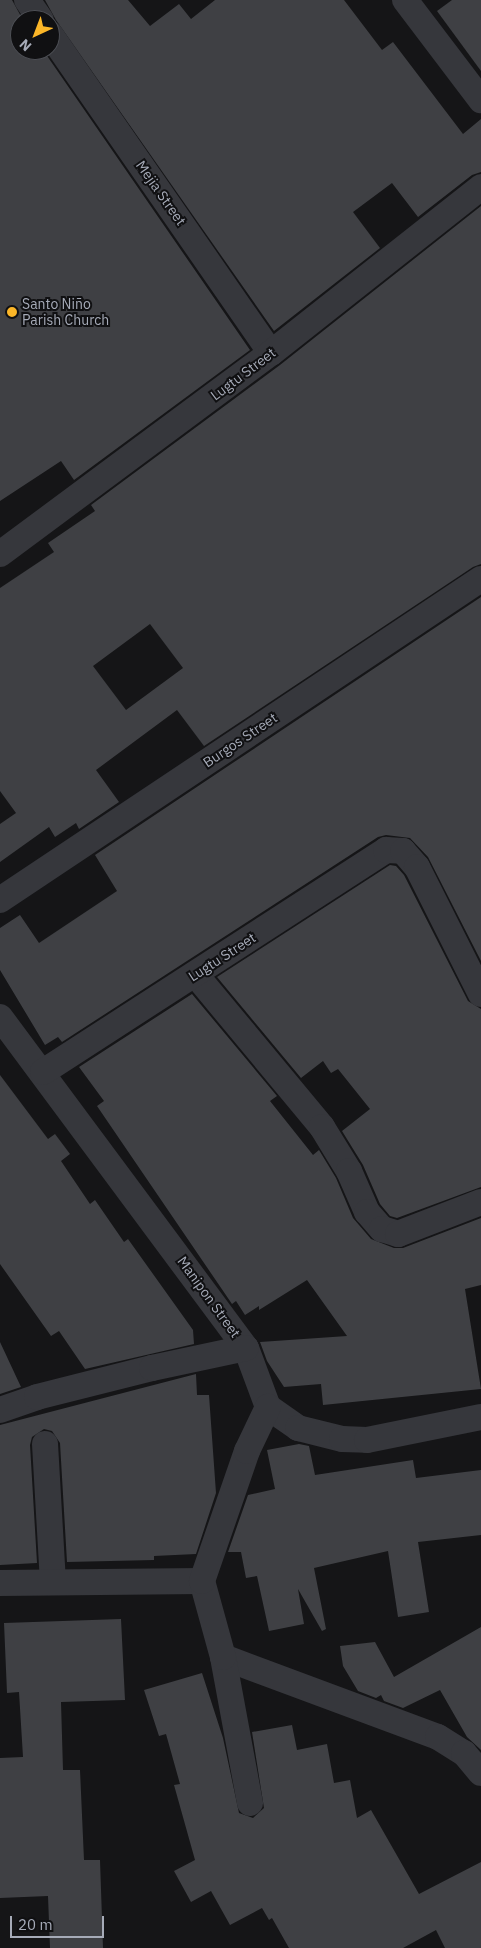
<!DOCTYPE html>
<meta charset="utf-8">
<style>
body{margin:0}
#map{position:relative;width:481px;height:1948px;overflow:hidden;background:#151517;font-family:"IBM Plex Sans",sans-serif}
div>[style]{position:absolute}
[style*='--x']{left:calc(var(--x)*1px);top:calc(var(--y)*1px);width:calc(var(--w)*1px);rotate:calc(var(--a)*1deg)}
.building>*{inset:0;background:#3f4044}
.street>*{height:26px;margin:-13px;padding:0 13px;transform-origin:13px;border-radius:13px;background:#36373c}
.dots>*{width:14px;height:14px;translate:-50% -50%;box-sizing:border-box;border:2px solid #101012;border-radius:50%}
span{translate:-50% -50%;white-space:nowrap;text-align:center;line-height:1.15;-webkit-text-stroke:4px #101012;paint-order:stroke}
.street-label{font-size:14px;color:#a6abb8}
.poi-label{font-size:14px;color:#a6abb8}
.left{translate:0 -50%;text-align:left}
.north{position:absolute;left:10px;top:10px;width:50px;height:50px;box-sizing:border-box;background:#101012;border:1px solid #4c4e54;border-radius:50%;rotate:223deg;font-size:14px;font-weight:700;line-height:20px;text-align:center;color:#a6abb8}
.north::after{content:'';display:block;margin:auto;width:18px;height:22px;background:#fbb628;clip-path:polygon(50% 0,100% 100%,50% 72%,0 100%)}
.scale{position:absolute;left:10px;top:1916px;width:94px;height:22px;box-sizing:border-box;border:2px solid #a6abb8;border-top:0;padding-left:6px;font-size:15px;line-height:18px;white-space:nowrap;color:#a6abb8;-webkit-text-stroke:4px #101012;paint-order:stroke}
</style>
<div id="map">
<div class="building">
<i style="clip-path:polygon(0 0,12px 0,23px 20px,20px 20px,20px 50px,43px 50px,250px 350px,74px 480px,61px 461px,0 501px)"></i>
<i style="clip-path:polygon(45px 0,128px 0,150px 26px,179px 4px,191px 19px,215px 0,344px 0,382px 50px,393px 42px,463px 134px,481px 119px,481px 172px,472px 175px,418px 217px,392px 183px,353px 212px,380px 248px,274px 331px,56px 20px)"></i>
<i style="clip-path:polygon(452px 0,481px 0,481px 71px,437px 11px)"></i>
<i style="clip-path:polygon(evenodd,481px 206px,481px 564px,473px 567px,204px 746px,177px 710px,96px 770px,119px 802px,79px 829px,76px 823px,55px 837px,49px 827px,0 862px,0 824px,16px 813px,0 791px,0 588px,54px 552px,48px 543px,95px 511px,91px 505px,280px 365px,481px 206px,150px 624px,183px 668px,126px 710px,93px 666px,150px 624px)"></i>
<i style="clip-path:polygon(481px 597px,481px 961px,428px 857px,410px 838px,386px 835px,378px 837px,62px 1042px,58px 1037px,45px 1045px,0 970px,0 928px,20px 915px,39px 943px,117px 891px,95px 855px)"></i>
<i style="clip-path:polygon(390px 865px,396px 866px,404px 875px,468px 1001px,481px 1009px,481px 1187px,397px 1218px,390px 1216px,380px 1204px,363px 1165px,342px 1131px,370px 1109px,338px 1069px,331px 1073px,323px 1061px,301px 1078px,217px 977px)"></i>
<i style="clip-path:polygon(192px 994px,277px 1096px,270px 1101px,313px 1155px,319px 1150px,336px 1178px,353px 1218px,371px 1239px,394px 1248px,403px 1248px,481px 1218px,481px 1285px,465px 1289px,481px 1389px,323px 1405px,321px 1384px,284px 1387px,267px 1361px,260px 1342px,347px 1336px,307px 1280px,259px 1310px,259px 1306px,245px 1315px,236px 1301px,232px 1304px,97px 1106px,104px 1101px,79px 1067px)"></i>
<i style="clip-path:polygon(0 1075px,48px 1139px,55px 1134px,70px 1154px,61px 1161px,90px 1204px,95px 1200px,124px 1242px,128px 1239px,193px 1330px,194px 1344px,85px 1369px,59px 1331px,51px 1336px,0 1264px)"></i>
<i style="clip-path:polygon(0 1342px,21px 1387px,0 1394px)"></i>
<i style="clip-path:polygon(196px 1374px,197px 1395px,209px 1395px,216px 1493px,196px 1554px,154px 1556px,154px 1560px,67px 1562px,60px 1443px,52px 1431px,44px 1429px,32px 1437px,30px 1445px,37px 1563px,0 1565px,0 1425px)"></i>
<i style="clip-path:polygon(299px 1444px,309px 1446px,315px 1475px,413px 1460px,416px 1478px,481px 1470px,481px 1535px,418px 1542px,429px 1612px,398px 1617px,388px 1551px,314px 1568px,326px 1629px,322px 1631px,298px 1589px,304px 1624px,269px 1631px,257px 1576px,246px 1578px,241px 1552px,228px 1552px,248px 1495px,275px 1489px,267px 1450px)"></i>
<i style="clip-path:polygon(121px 1619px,125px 1700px,61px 1702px,63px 1770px,80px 1770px,84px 1860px,100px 1860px,103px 1948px,50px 1948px,48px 1896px,0 1898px,0 1758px,23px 1757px,19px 1692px,7px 1693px,4px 1623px)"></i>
<i style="clip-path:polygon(481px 1627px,481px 1750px,467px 1737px,440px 1690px,403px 1708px,384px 1701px,381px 1695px,376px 1698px,358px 1691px,343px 1666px,340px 1646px,375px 1642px,394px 1677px)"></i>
<i style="clip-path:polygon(202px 1673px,223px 1738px,239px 1813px,253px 1818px,264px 1808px,252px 1732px,292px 1725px,297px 1750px,327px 1744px,334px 1783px,350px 1780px,357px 1818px,371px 1810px,419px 1894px,481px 1862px,481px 1948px,445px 1948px,436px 1930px,403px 1948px,289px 1948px,272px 1918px,269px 1920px,262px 1908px,230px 1925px,211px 1891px,191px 1902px,174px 1871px,195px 1860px,174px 1785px,180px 1784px,166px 1734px,159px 1736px,144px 1690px)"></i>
</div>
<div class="street">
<i style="--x:27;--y:0;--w:24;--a:55"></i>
<i style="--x:405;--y:0;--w:126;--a:52.8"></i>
<i style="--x:50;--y:34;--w:388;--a:55.3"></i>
<i style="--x:0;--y:554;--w:337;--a:-36.6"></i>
<i style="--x:271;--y:353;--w:268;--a:-38.3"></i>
<i style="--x:0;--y:900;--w:578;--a:-33.72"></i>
<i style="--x:195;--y:974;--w:199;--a:50.3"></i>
<i style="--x:322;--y:1127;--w:52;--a:58.5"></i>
<i style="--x:349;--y:1171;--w:45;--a:66.3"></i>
<i style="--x:367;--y:1212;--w:23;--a:49"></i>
<i style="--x:382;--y:1229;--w:17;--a:17"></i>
<i style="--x:398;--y:1234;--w:89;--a:-21.1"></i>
<i style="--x:0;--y:1017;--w:412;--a:53.4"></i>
<i style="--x:246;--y:1348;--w:63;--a:69.6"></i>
<i style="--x:268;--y:1407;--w:37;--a:35"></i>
<i style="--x:298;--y:1428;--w:45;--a:14"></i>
<i style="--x:342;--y:1439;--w:25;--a:2"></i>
<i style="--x:367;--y:1440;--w:116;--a:-11.4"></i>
<i style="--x:43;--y:1072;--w:409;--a:-32.9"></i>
<i style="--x:386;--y:850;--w:17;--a:3"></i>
<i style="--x:403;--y:851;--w:21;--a:49"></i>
<i style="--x:417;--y:867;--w:142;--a:63.3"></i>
<i style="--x:0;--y:1410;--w:39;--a:-19"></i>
<i style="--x:37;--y:1397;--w:119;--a:-14.2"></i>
<i style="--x:152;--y:1368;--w:96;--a:-12"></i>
<i style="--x:45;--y:1444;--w:138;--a:86.7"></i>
<i style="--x:0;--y:1583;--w:202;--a:-0.6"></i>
<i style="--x:223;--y:1657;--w:229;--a:20.4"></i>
<i style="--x:438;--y:1737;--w:31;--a:32"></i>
<i style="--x:464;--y:1753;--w:26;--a:50"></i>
<i style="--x:250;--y:1803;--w:148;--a:-100.5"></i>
<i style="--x:223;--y:1657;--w:79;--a:-105.4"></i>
<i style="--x:202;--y:1581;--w:138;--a:-70.9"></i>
<i style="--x:247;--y:1451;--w:49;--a:-64.5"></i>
</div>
<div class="dots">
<i style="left:12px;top:312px;background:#fbb628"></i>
</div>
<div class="street-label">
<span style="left:161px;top:193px;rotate:55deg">Mejia Street</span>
<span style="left:243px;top:374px;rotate:-37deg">Lugtu Street</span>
<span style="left:240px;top:740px;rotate:-34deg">Burgos Street</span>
<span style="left:222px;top:957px;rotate:-33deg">Lugtu Street</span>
<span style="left:209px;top:1297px;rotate:54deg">Manipon Street</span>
</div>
<div class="poi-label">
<span class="left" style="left:22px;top:312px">Santo Niño<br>Parish Church</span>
</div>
<div class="north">N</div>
<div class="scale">20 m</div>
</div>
